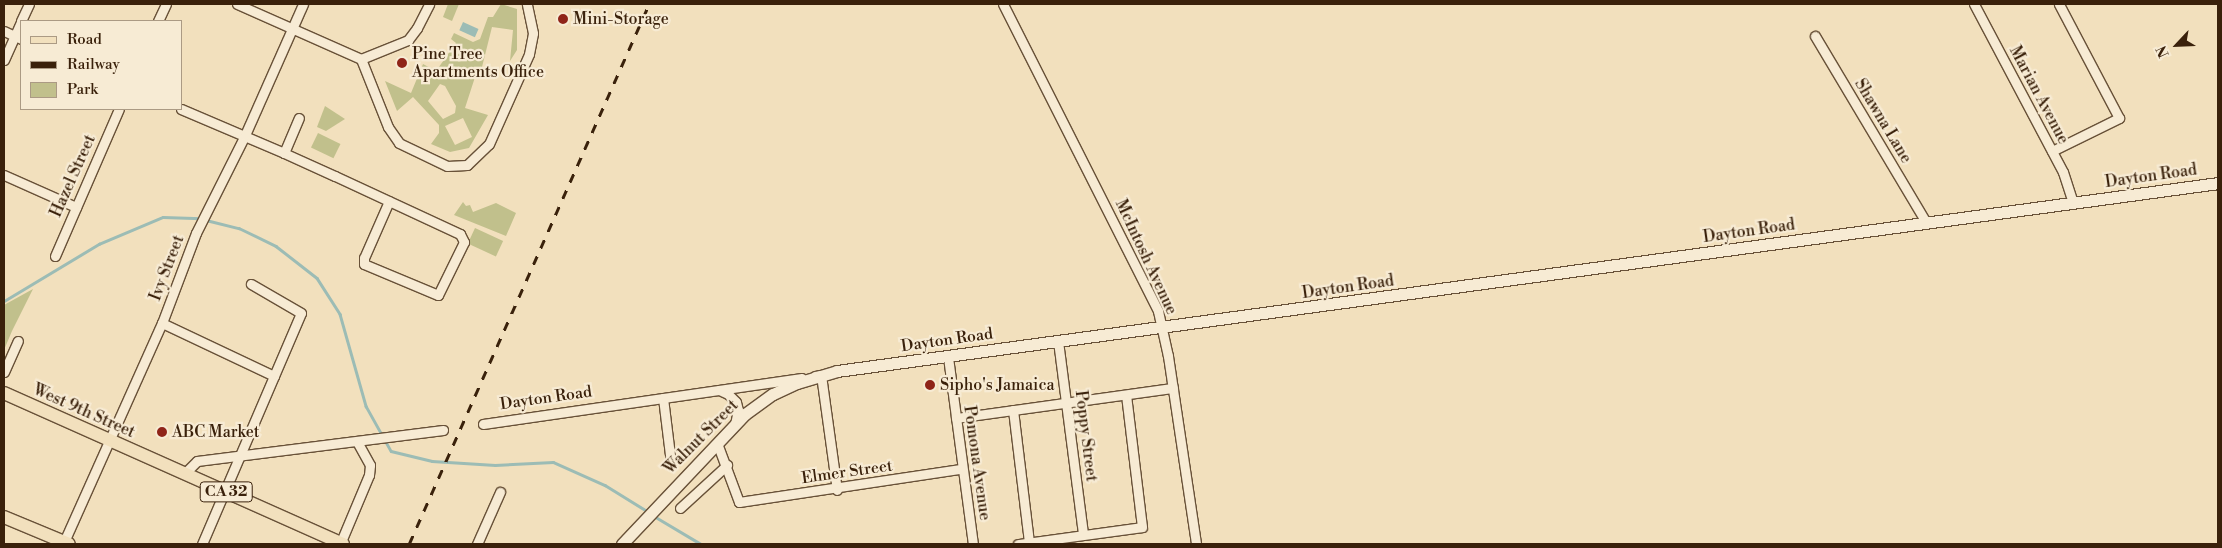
<!DOCTYPE html>
<style>
body{margin:0}
#map{position:relative;width:2222px;height:548px;overflow:hidden;background:#f2e0bd;font-family:"Libre Bodoni",serif}
div>[style]{position:absolute}
[style*='--x']{left:calc(var(--x)*1px);top:calc(var(--y)*1px);width:calc(var(--w)*1px);rotate:calc(var(--a)*1deg)}
.green>*{inset:0;background:#c1c08c;transform-origin:0 0}
.water>*{inset:0;background:#9cbcb5;transform-origin:0 0}
.stream>*{height:2.5px;margin:-1.25px;padding:0 1.25px;transform-origin:1.25px;border-radius:1.25px;background:#9cbcb5}
.roads{filter:drop-shadow(1px 0 #685138) drop-shadow(-1px 0 #685138) drop-shadow(0 1px #685138) drop-shadow(0 -1px #685138)}
.street>*{height:9px;margin:-4.5px;padding:0 4.5px;transform-origin:4.5px;border-radius:4.5px;background:#f7ebd4}
.secondary>*{height:11px;margin:-5.5px;padding:0 5.5px;transform-origin:5.5px;border-radius:5.5px;background:#f7ebd4}
.primary>*{height:12px;margin:-6px;padding:0 6px;transform-origin:6px;border-radius:6px;background:#f2e0bd}
.rail>*{height:2.5px;margin-top:-1.25px;transform-origin:0;background:repeating-linear-gradient(90deg,#3a210b 0 9px,transparent 0 18px)}
.dots>*{width:14px;height:14px;translate:-50% -50%;box-sizing:border-box;border:2px solid #f7ebd4;border-radius:50%}
span{translate:-50% -50%;white-space:nowrap;text-align:center;line-height:1.15;-webkit-text-stroke:4.5px #f7ebd4;paint-order:stroke}
.shield-label span{padding:1px 4px;background:#f7ebd4;border:1px solid;border-radius:4px;-webkit-text-stroke-width:0}
.shield-label{font-size:15px;color:#3a210b;font-weight:700}
.poi-label{font-size:16px;color:#3a210b}
.left{translate:0 -50%;text-align:left}
.street-label{font-size:16px;color:#3a210b}
.frame{position:absolute;inset:0;border:5px solid #3a210b;pointer-events:none}
.legend{position:absolute;left:20px;top:20px;width:162px;height:90px;box-sizing:border-box;background:#f7ebd4;border:1px solid #ab9a84;margin:0;padding:6px 9px;list-style:none;font-size:15px;color:#3a210b}
.legend li{display:flex;align-items:center;gap:10px;height:25px}
.legend b{width:25px;border:1px solid #ab9a84}
.north{position:absolute;left:2152px;top:20px;width:50px;height:50px;-webkit-text-stroke:4px #f7ebd4;paint-order:stroke;rotate:245deg;font-size:14px;font-weight:700;line-height:20px;text-align:center;color:#3a210b}
.north::after{content:'';display:block;margin:auto;width:18px;height:22px;background:#3a210b;clip-path:polygon(50% 0,100% 100%,50% 72%,0 100%)}
</style>
<div id="map">
<div class="green">
<i style="clip-path:polygon(448px 4px,459px 4px,452px 21px,443px 17px)"></i>
<i style="clip-path:polygon(evenodd,501px 4px,517px 9px,517px 50px,510px 61px,513px 30px,492px 27px,481px 71px,477px 71px,465px 108px,488px 115px,469px 148px,450px 152px,431px 144px,439px 133px,439px 125px,413px 97px,397px 111px,385px 81px,411px 93px,423px 64px,436px 71px,456px 43px,451px 39px,454px 33px,473px 42px,480px 39px,488px 17px,493px 17px,501px 4px,440px 84px,445px 86px,456px 106px,455px 113px,443px 119px,428px 101px,440px 84px,501px 4px,463px 118px,472px 137px,455px 145px,445px 126px,463px 118px)"></i>
<i style="clip-path:polygon(325px 106px,345px 119px,326px 131px,317px 127px)"></i>
<i style="left:318px;top:133px;width:25px;height:16px;rotate:26deg"></i>
<i style="clip-path:polygon(463px 202px,466px 206px,470px 205px,473px 212px,496px 203px,516px 213px,506px 236px,454px 215px)"></i>
<i style="left:475px;top:228px;width:31px;height:17px;rotate:25deg"></i>
<i style="clip-path:polygon(33px 289px,12px 331px,4px 350px,4px 305px)"></i>
</div>
<div class="water">
<i style="left:463px;top:22px;width:17px;height:9px;rotate:24deg"></i>
</div>
<div class="stream">
<i style="--x:206;--y:220;--w:34;--a:14"></i>
<i style="--x:239;--y:228;--w:41;--a:25.9"></i>
<i style="--x:276;--y:246;--w:52;--a:38"></i>
<i style="--x:317;--y:278;--w:43;--a:57.4"></i>
<i style="--x:340;--y:314;--w:96;--a:74.2"></i>
<i style="--x:366;--y:406;--w:51;--a:60.9"></i>
<i style="--x:391;--y:451;--w:42;--a:13.7"></i>
<i style="--x:432;--y:461;--w:63;--a:3.6"></i>
<i style="--x:495;--y:465;--w:58;--a:-3"></i>
<i style="--x:553;--y:462;--w:57;--a:23.9"></i>
<i style="--x:605;--y:485;--w:49;--a:31.8"></i>
<i style="--x:4;--y:301;--w:111;--a:-31"></i>
<i style="--x:99;--y:244;--w:69;--a:-22.9"></i>
<i style="--x:163;--y:217;--w:38;--a:2"></i>
<i style="--x:654;--y:516;--w:55;--a:30.8"></i>
</div>
<div class="roads">
<div class="street">
<i style="--x:237;--y:4;--w:136;--a:23.9"></i>
<i style="--x:1003;--y:4;--w:344;--a:63.2"></i>
<i style="--x:1158;--y:311;--w:46;--a:77.5"></i>
<i style="--x:1168;--y:356;--w:190;--a:81.5"></i>
<i style="--x:1974;--y:4;--w:190;--a:62.1"></i>
<i style="--x:2063;--y:172;--w:33;--a:72"></i>
<i style="--x:21;--y:21;--w:19;--a:-65"></i>
<i style="--x:158;--y:21;--w:19;--a:-65"></i>
<i style="--x:4;--y:31;--w:19;--a:25"></i>
<i style="--x:1815;--y:36;--w:217;--a:59.2"></i>
<i style="--x:361;--y:59;--w:73;--a:68.3"></i>
<i style="--x:388;--y:127;--w:19;--a:55"></i>
<i style="--x:399;--y:143;--w:53;--a:25.6"></i>
<i style="--x:447;--y:166;--w:20;--a:-3"></i>
<i style="--x:467;--y:165;--w:30;--a:-44"></i>
<i style="--x:489;--y:144;--w:98;--a:-66"></i>
<i style="--x:529;--y:54;--w:21;--a:-79"></i>
<i style="--x:533;--y:33;--w:30;--a:-102"></i>
<i style="--x:361;--y:59;--w:51;--a:-22"></i>
<i style="--x:408;--y:40;--w:15;--a:-53"></i>
<i style="--x:417;--y:28;--w:27;--a:-63"></i>
<i style="--x:4;--y:60;--w:42;--a:-65.9"></i>
<i style="--x:181;--y:109;--w:112;--a:23.1"></i>
<i style="--x:284;--y:153;--w:56;--a:24.3"></i>
<i style="--x:335;--y:176;--w:138;--a:24.9"></i>
<i style="--x:460;--y:234;--w:9;--a:63"></i>
<i style="--x:464;--y:242;--w:59;--a:116.1"></i>
<i style="--x:438;--y:295;--w:80;--a:-157.3"></i>
<i style="--x:364;--y:264;--w:6;--a:-90"></i>
<i style="--x:364;--y:258;--w:62;--a:-66.3"></i>
<i style="--x:2052;--y:151;--w:75;--a:-26.2"></i>
<i style="--x:2119;--y:118;--w:129;--a:-117.8"></i>
<i style="--x:284;--y:153;--w:38;--a:-67"></i>
<i style="--x:4;--y:175;--w:79;--a:24"></i>
<i style="--x:55;--y:256;--w:160;--a:-66.5"></i>
<i style="--x:162;--y:323;--w:124;--a:25.3"></i>
<i style="--x:1058;--y:341;--w:195;--a:82.6"></i>
<i style="--x:948;--y:357;--w:189;--a:82.4"></i>
<i style="--x:4;--y:372;--w:34;--a:-66"></i>
<i style="--x:815;--y:376;--w:6;--a:-9"></i>
<i style="--x:821;--y:375;--w:116;--a:82.1"></i>
<i style="--x:719;--y:390;--w:10;--a:24"></i>
<i style="--x:728;--y:394;--w:11;--a:45"></i>
<i style="--x:736;--y:402;--w:8;--a:76"></i>
<i style="--x:738;--y:410;--w:14;--a:102"></i>
<i style="--x:663;--y:398;--w:65;--a:83"></i>
<i style="--x:1013;--y:410;--w:134;--a:83.1"></i>
<i style="--x:956;--y:418;--w:219;--a:-7.9"></i>
<i style="--x:483;--y:424;--w:322;--a:-8.2"></i>
<i style="--x:717;--y:443;--w:63;--a:69.6"></i>
<i style="--x:739;--y:502;--w:224;--a:-8.5"></i>
<i style="--x:184;--y:474;--w:18;--a:-45"></i>
<i style="--x:197;--y:461;--w:248;--a:-7.2"></i>
<i style="--x:680;--y:508;--w:64;--a:-42.5"></i>
<i style="--x:63;--y:544;--w:242;--a:-65.9"></i>
<i style="--x:162;--y:323;--w:96;--a:-69.3"></i>
<i style="--x:196;--y:233;--w:110;--a:-63.4"></i>
<i style="--x:245;--y:135;--w:143;--a:-66.1"></i>
<i style="--x:202;--y:544;--w:251;--a:-66.8"></i>
<i style="--x:301;--y:313;--w:58;--a:-149.9"></i>
<i style="--x:340;--y:544;--w:75;--a:-67.2"></i>
<i style="--x:369;--y:475;--w:10;--a:-84"></i>
<i style="--x:370;--y:465;--w:26;--a:-119"></i>
<i style="--x:477;--y:544;--w:57;--a:-66.1"></i>
<i style="--x:1018;--y:544;--w:125;--a:-7.8"></i>
<i style="--x:1142;--y:527;--w:133;--a:-96.9"></i>
</div>
<div class="secondary">
<i style="--x:622;--y:544;--w:179;--a:-46.6"></i>
<i style="--x:745;--y:414;--w:34;--a:-36"></i>
<i style="--x:773;--y:394;--w:26;--a:-25"></i>
<i style="--x:797;--y:383;--w:42;--a:-16.7"></i>
<i style="--x:837;--y:371;--w:1394;--a:-7.75"></i>
</div>
<div class="primary">
<i style="--x:4;--y:393;--w:371;--a:24"></i>
<i style="--x:4;--y:517;--w:70;--a:22.6"></i>
</div>
</div>
<div class="rail">
<i style="--x:409;--y:544;--w:591;--a:-66.04"></i>
</div>
<div class="dots">
<i style="left:563px;top:19px;background:#8f2418"></i>
<i style="left:402px;top:63px;background:#8f2418"></i>
<i style="left:930px;top:385px;background:#8f2418"></i>
<i style="left:162px;top:432px;background:#8f2418"></i>
</div>
<div class="shield-label">
<span style="left:226px;top:492px">CA 32</span>
</div>
<div class="poi-label">
<span class="left" style="left:573px;top:19px">Mini-Storage</span>
<span class="left" style="left:412px;top:63px">Pine Tree<br>Apartments Office</span>
<span class="left" style="left:940px;top:385px">Sipho's Jamaica</span>
<span class="left" style="left:172px;top:432px">ABC Market</span>
</div>
<div class="street-label">
<span style="left:2039px;top:95px;rotate:62deg">Marian Avenue</span>
<span style="left:1883px;top:121px;rotate:59deg">Shawna Lane</span>
<span style="left:73px;top:176px;rotate:-66deg">Hazel Street</span>
<span style="left:2151px;top:176px;rotate:-8deg">Dayton Road</span>
<span style="left:1749px;top:231px;rotate:-8deg">Dayton Road</span>
<span style="left:1146px;top:257px;rotate:65deg">McIntosh Avenue</span>
<span style="left:167px;top:268px;rotate:-69deg">Ivy Street</span>
<span style="left:1348px;top:287px;rotate:-8deg">Dayton Road</span>
<span style="left:947px;top:340px;rotate:-8deg">Dayton Road</span>
<span style="left:546px;top:398px;rotate:-8deg">Dayton Road</span>
<span style="left:84px;top:411px;rotate:24deg">West 9th Street</span>
<span style="left:1086px;top:436px;rotate:83deg">Poppy Street</span>
<span style="left:701px;top:437px;rotate:-45deg">Walnut Street</span>
<span style="left:977px;top:463px;rotate:82deg">Pomona Avenue</span>
<span style="left:847px;top:472px;rotate:-8deg">Elmer Street</span>
</div>
<div class="frame"></div>
<ul class="legend">
<li><b style="height:6px;background:#f2e0bd"></b>Road</li>
<li><b style="height:6px;background:#3a210b"></b>Railway</li>
<li><b style="height:14px;background:#c1c08c"></b>Park</li>
</ul>
<div class="north">N</div>
</div>
